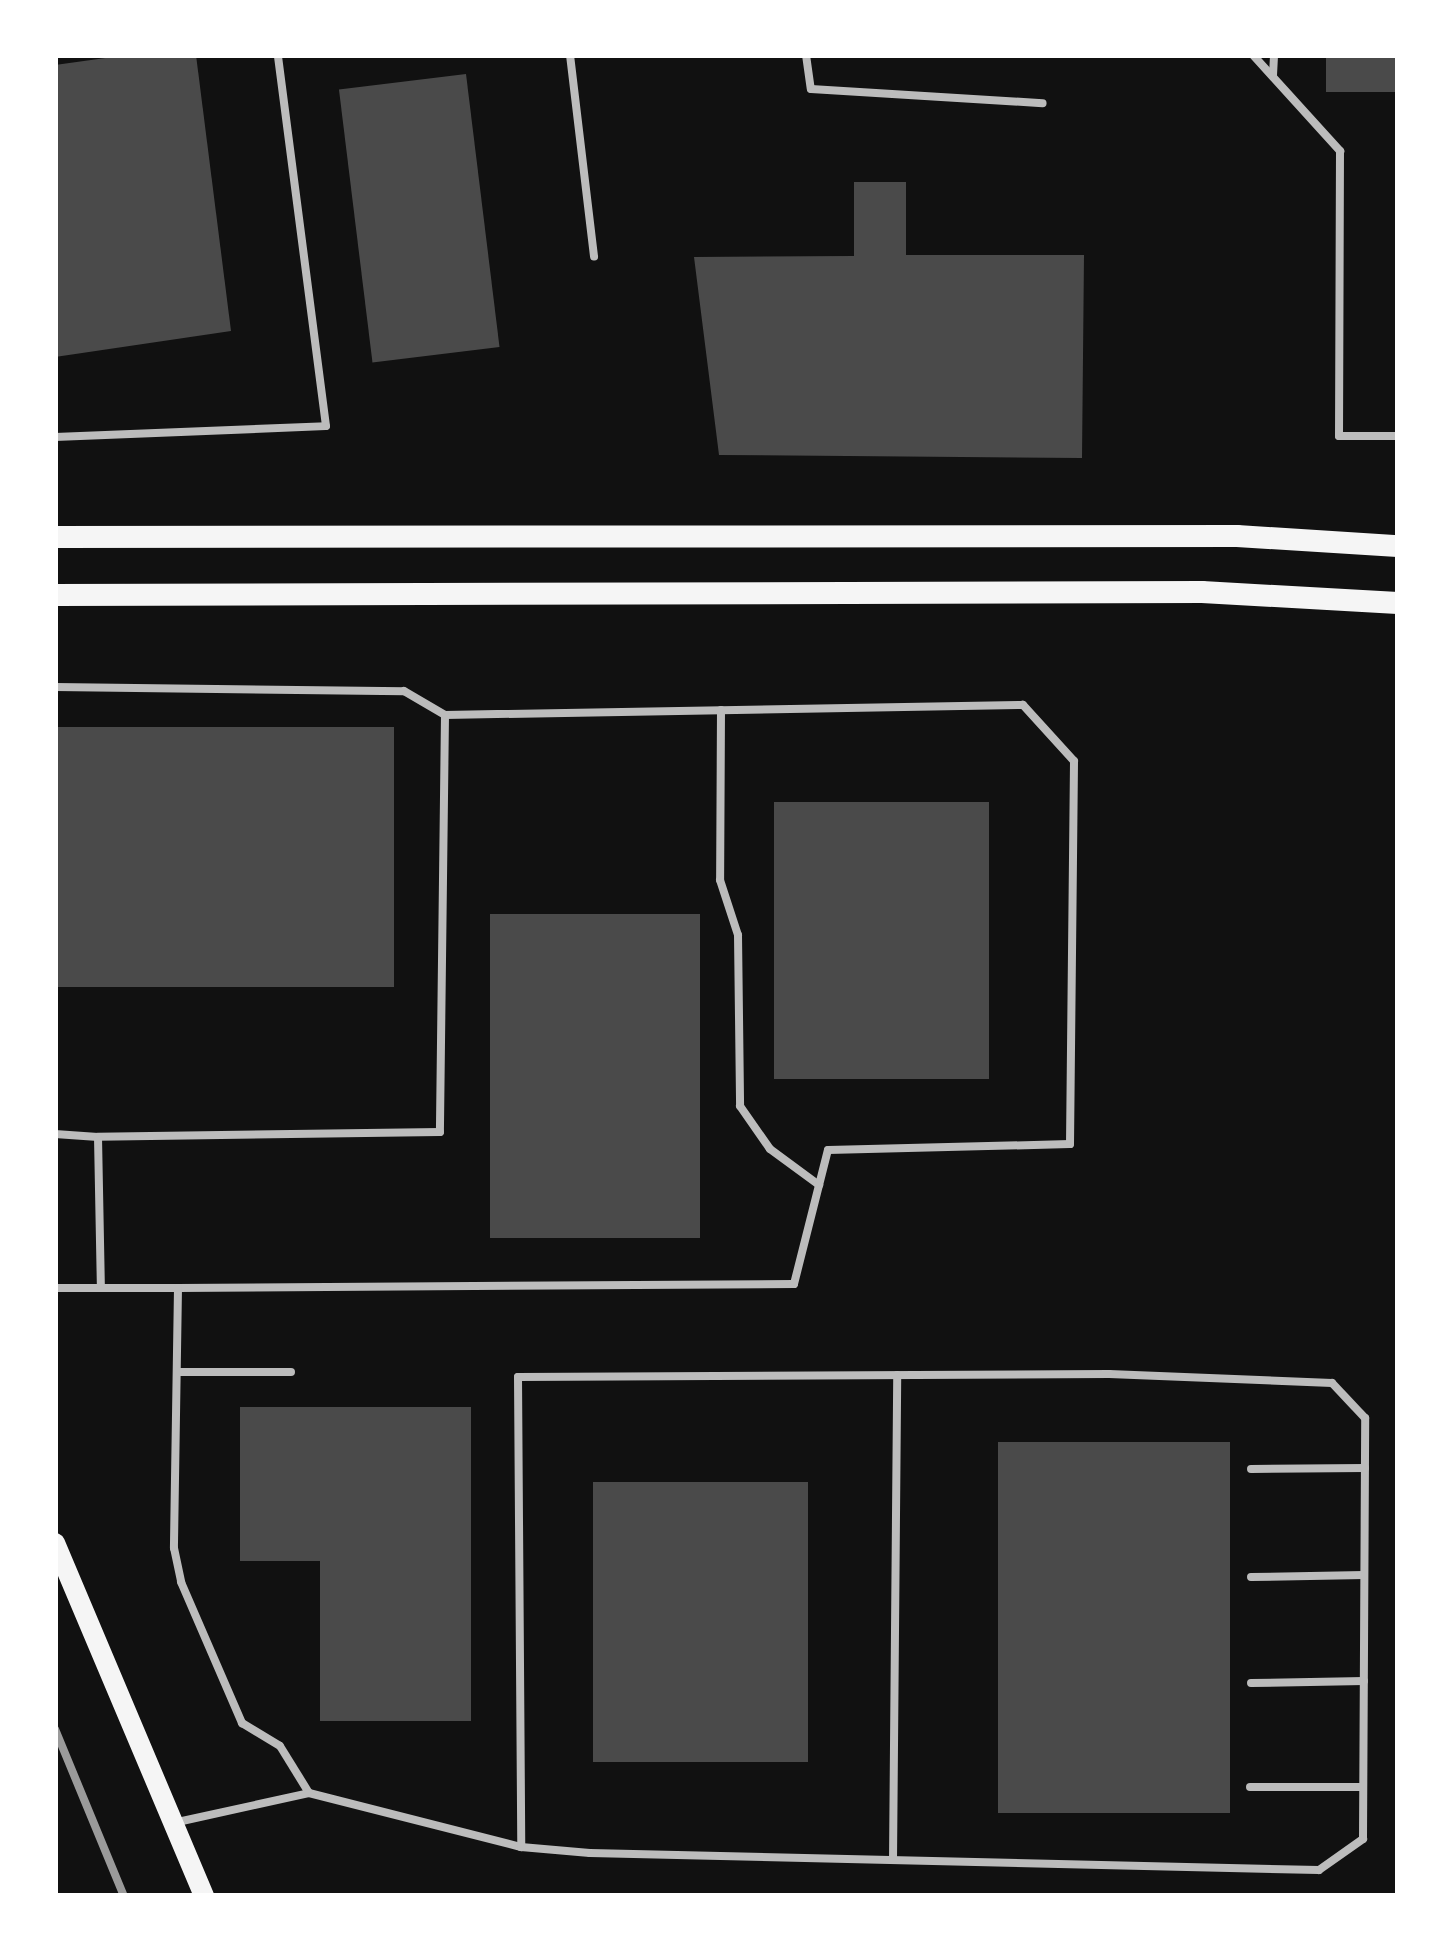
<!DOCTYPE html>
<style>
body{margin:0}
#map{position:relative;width:1453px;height:1951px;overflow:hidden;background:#111;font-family:"Varela Round",sans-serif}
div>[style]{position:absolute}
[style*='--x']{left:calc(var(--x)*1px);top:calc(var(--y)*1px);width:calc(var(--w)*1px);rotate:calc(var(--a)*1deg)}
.building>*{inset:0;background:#4a4a4a;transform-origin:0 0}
.service>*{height:8px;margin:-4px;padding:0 4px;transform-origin:4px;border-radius:4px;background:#bcbcbc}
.secondary>*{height:20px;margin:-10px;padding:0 10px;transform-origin:10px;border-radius:10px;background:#f5f5f5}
.primary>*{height:22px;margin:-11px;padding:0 11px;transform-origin:11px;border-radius:11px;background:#f5f5f5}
.rail>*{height:8px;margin:-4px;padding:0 4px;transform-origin:4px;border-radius:4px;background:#9a9a9a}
span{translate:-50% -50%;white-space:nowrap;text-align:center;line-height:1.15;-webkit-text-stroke:10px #fff;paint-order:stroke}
.frame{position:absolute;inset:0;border:58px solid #fff;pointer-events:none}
</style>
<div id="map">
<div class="building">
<i style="clip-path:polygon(127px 55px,196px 55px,231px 331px,55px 357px,55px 65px)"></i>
<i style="left:1326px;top:55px;width:72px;height:37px"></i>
<i style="left:466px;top:74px;width:275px;height:128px;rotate:83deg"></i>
<i style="clip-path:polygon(854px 182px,906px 182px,906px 255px,1084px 255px,1082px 458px,719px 455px,694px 257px,854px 256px)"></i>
<i style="left:55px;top:727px;width:339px;height:260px"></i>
<i style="left:989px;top:802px;width:277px;height:215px;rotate:90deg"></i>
<i style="left:700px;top:914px;width:324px;height:210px;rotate:90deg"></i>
<i style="clip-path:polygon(240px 1407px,471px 1407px,471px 1721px,320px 1721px,320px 1561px,240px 1561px)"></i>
<i style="left:998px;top:1442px;width:232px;height:371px"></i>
<i style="left:808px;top:1482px;width:280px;height:215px;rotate:90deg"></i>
</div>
<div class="service">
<i style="--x:570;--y:55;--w:203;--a:83.2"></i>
<i style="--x:806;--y:55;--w:34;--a:82"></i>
<i style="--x:811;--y:89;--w:232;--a:3.5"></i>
<i style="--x:1253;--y:55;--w:130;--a:47.8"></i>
<i style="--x:1340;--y:151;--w:285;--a:90.2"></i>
<i style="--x:1339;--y:436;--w:59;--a:0"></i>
<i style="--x:1273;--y:75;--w:20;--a:-87"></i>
<i style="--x:55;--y:437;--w:271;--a:-2.3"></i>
<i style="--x:326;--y:426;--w:374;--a:-97.4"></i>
<i style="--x:55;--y:687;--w:349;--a:0.7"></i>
<i style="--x:404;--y:691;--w:48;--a:30.3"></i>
<i style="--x:721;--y:710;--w:170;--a:90.3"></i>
<i style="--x:720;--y:880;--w:58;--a:71.9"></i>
<i style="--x:738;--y:935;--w:171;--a:89.3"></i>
<i style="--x:740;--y:1106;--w:52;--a:55.1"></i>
<i style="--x:770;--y:1149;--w:61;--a:36.3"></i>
<i style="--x:55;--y:1134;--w:43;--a:4"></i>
<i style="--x:55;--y:1288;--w:123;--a:0"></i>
<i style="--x:178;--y:1288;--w:616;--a:-0.37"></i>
<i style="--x:794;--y:1284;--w:138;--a:-75.8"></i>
<i style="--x:828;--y:1150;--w:242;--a:-1.4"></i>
<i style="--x:1070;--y:1144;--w:383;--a:-89.4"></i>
<i style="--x:1074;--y:761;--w:76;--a:-132.3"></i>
<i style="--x:1023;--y:705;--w:578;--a:179.01"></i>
<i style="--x:445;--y:715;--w:417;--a:90.7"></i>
<i style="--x:440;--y:1132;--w:342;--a:179.2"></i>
<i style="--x:98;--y:1137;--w:151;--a:88.9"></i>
<i style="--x:178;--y:1288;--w:260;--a:90.9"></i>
<i style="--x:174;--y:1548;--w:35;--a:78"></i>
<i style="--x:181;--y:1582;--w:154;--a:66.6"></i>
<i style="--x:242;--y:1723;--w:44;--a:31.2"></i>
<i style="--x:280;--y:1746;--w:55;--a:58.3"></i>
<i style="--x:177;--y:1372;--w:114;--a:0"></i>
<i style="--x:1251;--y:1469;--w:114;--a:-0.5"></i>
<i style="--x:1251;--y:1577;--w:113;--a:-1"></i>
<i style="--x:1251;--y:1683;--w:113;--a:-1"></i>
<i style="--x:1250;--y:1787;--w:113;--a:0"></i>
<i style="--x:173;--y:1823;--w:139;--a:-12.4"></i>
<i style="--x:309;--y:1793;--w:219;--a:14.3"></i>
<i style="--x:521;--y:1847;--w:69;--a:5"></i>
<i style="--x:590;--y:1853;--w:729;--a:1.34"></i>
<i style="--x:1319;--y:1870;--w:54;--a:-35.2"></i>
<i style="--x:1363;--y:1839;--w:421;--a:-89.7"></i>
<i style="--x:1365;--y:1418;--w:48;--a:-133.3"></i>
<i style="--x:1332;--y:1383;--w:223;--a:-177.7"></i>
<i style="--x:1109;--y:1374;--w:591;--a:179.71"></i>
<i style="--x:518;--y:1377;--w:470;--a:89.6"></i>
<i style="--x:893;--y:1860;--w:485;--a:-89.5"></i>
</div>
<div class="secondary">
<i style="--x:55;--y:1543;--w:383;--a:67.1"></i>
</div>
<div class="primary">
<i style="--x:55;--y:537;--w:1182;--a:-0.05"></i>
<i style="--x:1237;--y:536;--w:161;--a:3.6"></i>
<i style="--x:55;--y:595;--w:1147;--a:-0.15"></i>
<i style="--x:1202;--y:592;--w:196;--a:3.2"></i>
</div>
<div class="rail">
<i style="--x:55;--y:1729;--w:181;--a:67.6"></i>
</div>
<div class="frame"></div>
</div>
